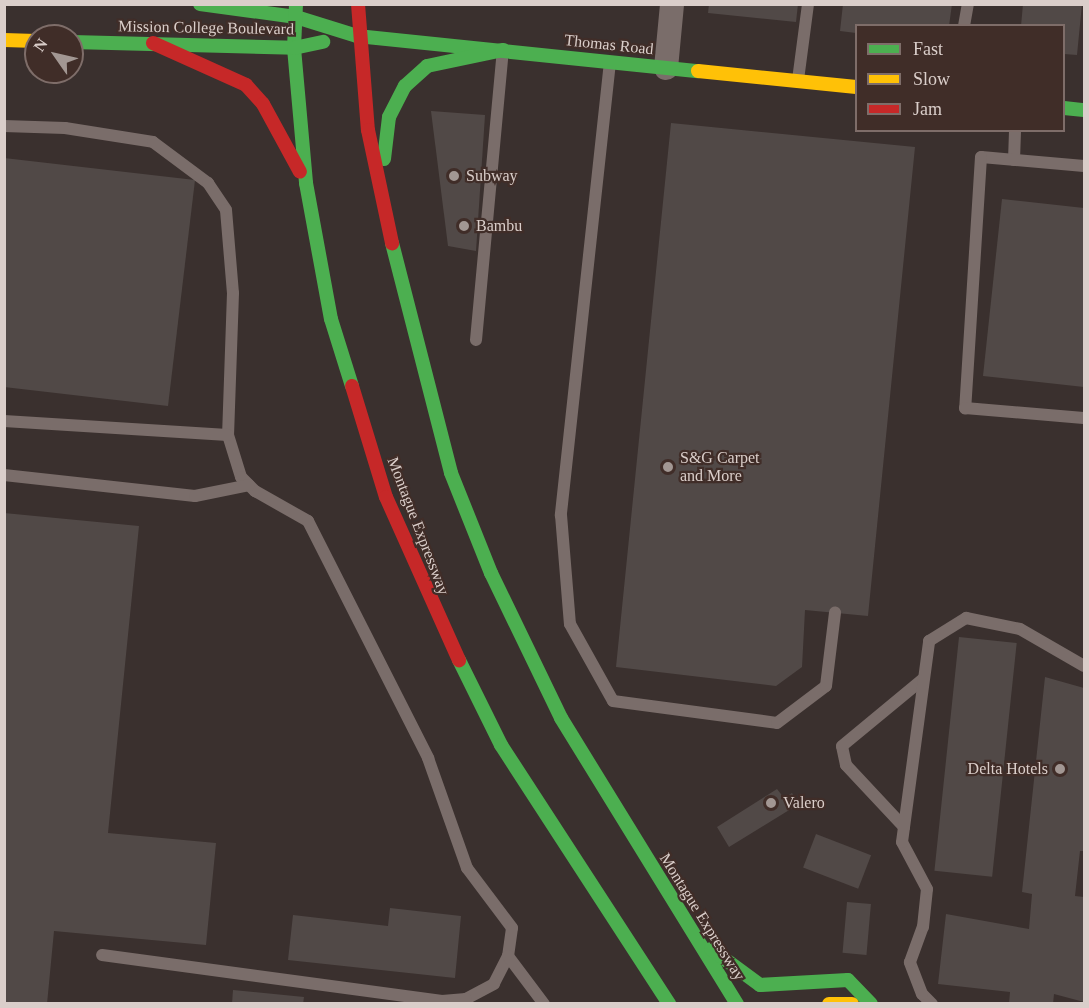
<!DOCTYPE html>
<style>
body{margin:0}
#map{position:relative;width:1089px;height:1008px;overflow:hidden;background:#3a302e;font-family:"Times New Roman",serif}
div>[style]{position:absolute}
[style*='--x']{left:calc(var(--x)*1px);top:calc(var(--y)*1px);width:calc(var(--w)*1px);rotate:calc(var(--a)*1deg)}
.building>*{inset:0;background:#514947;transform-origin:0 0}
.lane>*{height:12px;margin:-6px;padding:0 6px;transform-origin:6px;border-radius:6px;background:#7a6d6a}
.street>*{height:24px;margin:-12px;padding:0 12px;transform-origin:12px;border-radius:12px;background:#7a6d6a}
.fast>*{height:14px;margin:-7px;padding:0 7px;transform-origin:7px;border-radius:7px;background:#4caf50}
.slow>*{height:14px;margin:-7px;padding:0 7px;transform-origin:7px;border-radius:7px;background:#ffc107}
.jam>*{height:14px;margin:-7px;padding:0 7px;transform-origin:7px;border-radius:7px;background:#c62828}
.dots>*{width:16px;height:16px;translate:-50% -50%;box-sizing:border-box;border:3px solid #402d28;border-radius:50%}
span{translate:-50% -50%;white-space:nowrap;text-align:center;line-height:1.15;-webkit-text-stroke:4.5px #402d28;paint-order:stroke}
.street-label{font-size:16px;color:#daceca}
.poi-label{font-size:16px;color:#daceca}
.left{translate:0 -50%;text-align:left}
.right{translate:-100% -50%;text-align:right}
.frame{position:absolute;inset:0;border:6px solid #daceca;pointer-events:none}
.legend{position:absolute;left:855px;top:24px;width:210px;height:108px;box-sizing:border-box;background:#402d28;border:2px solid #7e6d69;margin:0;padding:8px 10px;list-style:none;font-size:18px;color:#daceca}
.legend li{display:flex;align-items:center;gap:12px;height:30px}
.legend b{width:30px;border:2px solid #7e6d69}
.north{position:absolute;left:24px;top:24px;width:60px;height:60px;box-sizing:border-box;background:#402d28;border:2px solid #7e6d69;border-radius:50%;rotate:304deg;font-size:16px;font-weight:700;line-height:24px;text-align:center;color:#daceca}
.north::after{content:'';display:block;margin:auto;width:21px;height:27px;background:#a29793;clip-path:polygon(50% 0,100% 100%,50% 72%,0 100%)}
</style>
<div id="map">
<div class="building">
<i style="clip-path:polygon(709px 4px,798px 4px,796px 22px,708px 13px)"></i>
<i style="clip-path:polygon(843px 4px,952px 4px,949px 26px,856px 26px,856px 33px,840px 31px)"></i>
<i style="clip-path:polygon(1023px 4px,1082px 4px,1077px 55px,1064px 54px,1064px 26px,1021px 26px)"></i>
<i style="clip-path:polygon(431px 111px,485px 115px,476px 251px,448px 246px)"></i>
<i style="clip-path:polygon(671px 123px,915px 147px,868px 616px,805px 610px,802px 667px,776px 686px,616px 667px)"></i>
<i style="clip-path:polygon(4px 158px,195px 180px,168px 406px,4px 387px)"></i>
<i style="clip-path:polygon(1002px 199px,1084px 208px,1084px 387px,983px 376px)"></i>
<i style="clip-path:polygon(4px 513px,139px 526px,108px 833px,216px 843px,206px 945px,54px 931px,47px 1004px,4px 1004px)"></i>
<i style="left:959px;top:637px;width:58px;height:235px;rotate:6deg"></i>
<i style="clip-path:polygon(1045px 677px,1084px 688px,1084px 851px,1080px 851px,1075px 896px,1084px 897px,1084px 1002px,1054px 994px,1053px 1004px,1009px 1004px,1010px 992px,938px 984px,946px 914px,1029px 929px,1032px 894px,1022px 892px)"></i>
<i style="clip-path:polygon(777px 789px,784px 798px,792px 793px,799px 804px,729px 847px,717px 827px)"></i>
<i style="left:816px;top:834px;width:59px;height:36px;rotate:21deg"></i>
<i style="left:847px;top:902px;width:24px;height:51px;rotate:5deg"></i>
<i style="clip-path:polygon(390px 908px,461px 916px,455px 978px,288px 960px,293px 915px,388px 926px)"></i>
<i style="clip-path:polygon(233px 990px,304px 997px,303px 1004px,232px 1004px)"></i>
</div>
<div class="lane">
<i style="--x:964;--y:26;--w:22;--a:-80"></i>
<i style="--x:610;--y:62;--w:456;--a:96.2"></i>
<i style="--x:561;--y:515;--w:109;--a:85.3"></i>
<i style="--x:570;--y:624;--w:88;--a:60.8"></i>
<i style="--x:613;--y:701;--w:165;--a:7.6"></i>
<i style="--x:777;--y:723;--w:61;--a:-37.1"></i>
<i style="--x:826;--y:686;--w:74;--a:-83"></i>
<i style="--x:798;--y:80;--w:77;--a:-82.5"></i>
<i style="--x:4;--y:126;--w:61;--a:1.9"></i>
<i style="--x:65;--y:128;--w:89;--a:9"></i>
<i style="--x:153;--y:142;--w:69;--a:36.7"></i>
<i style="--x:208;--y:183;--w:32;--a:56"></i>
<i style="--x:226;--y:210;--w:83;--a:85.2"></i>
<i style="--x:233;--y:293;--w:142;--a:92"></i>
<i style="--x:228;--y:435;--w:44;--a:72.8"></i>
<i style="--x:241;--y:477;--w:20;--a:45"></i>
<i style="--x:255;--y:491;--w:61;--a:29.5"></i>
<i style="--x:308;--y:521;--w:266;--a:63.1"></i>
<i style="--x:428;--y:758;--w:117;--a:70.5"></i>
<i style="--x:467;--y:868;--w:75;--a:53.1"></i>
<i style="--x:512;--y:928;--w:28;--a:98"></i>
<i style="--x:508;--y:956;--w:31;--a:117"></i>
<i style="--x:494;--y:984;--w:32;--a:152"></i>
<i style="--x:466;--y:999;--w:24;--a:175"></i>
<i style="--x:442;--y:1001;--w:343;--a:-172.3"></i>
<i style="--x:1014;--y:160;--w:30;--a:-88"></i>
<i style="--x:1084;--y:166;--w:103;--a:-175"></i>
<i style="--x:981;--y:157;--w:252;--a:93.6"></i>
<i style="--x:965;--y:408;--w:119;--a:4.8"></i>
<i style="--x:476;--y:340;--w:290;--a:-84.7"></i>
<i style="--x:4;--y:421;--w:224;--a:3.6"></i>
<i style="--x:4;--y:475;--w:192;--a:6.3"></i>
<i style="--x:195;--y:496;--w:55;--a:-11.5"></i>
<i style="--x:904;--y:827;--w:85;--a:-133.1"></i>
<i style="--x:846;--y:765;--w:19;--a:-102"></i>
<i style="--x:842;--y:746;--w:105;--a:-39.6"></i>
<i style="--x:508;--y:956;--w:60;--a:53.1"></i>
<i style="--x:932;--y:1004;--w:14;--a:-135"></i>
<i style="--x:922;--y:994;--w:34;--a:-111"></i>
<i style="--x:910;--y:962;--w:37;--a:-70"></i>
<i style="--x:923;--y:927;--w:38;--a:-84"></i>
<i style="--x:927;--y:889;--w:53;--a:-118"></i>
<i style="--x:902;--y:842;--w:203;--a:-82.3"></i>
<i style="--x:929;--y:641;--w:44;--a:-31.9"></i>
<i style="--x:966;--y:618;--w:55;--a:11.5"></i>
<i style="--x:1020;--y:629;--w:74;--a:30"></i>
</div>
<div class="street">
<i style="--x:666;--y:68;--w:64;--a:-84.6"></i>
</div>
<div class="fast">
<i style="--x:200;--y:4;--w:97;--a:7.7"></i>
<i style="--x:296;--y:17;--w:64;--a:17.3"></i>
<i style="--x:357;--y:36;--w:343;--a:5.9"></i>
<i style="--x:296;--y:4;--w:44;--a:92.6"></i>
<i style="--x:294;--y:48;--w:136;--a:84.9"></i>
<i style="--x:306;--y:183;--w:138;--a:79.6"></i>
<i style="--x:331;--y:319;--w:70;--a:72.6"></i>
<i style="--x:72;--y:42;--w:222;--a:1.5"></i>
<i style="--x:294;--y:48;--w:30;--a:-12"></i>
<i style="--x:1064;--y:108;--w:20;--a:6"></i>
<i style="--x:384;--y:159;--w:42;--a:-83.2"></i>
<i style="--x:389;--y:117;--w:35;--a:-63"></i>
<i style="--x:405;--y:86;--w:30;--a:-42"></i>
<i style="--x:427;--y:66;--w:78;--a:-11.9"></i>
<i style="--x:392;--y:243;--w:237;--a:75.6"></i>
<i style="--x:451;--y:473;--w:108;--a:68.2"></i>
<i style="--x:491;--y:573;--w:161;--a:64.2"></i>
<i style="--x:561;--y:718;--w:336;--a:58.4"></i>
<i style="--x:459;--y:660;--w:95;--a:63.7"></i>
<i style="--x:501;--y:745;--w:309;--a:57"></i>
<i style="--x:711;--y:949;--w:61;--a:36.3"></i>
<i style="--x:760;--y:985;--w:88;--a:-3.3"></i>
<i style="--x:848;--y:980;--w:33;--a:46"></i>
</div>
<div class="slow">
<i style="--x:4;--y:40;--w:32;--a:2"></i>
<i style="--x:698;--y:71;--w:159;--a:5.8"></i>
<i style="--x:829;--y:1004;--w:23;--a:0"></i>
</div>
<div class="jam">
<i style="--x:358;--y:4;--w:126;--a:85.5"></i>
<i style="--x:368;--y:130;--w:116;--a:78"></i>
<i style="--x:153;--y:43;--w:102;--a:24.3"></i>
<i style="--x:246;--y:85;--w:25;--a:48"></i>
<i style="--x:263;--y:104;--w:77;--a:61.4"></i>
<i style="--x:352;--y:386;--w:116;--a:73"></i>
<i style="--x:386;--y:497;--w:179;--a:65.9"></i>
</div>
<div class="dots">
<i style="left:454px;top:176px;background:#a29793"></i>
<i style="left:464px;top:226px;background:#a29793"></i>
<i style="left:668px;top:467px;background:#a29793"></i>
<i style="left:1060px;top:769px;background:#a29793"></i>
<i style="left:771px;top:803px;background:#a29793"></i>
</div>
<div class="street-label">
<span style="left:206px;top:28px;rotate:1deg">Mission College Boulevard</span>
<span style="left:609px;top:45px;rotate:6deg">Thomas Road</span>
<span style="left:418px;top:526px;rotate:69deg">Montague Expressway</span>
<span style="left:702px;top:917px;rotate:58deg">Montague Expressway</span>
</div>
<div class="poi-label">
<span class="left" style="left:466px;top:176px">Subway</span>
<span class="left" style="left:476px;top:226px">Bambu</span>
<span class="left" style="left:680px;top:467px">S&amp;G Carpet<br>and More</span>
<span class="right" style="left:1048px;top:769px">Delta Hotels</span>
<span class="left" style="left:783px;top:803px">Valero</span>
</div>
<div class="frame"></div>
<ul class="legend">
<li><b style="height:8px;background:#4caf50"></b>Fast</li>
<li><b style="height:8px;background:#ffc107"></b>Slow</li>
<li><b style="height:8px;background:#c62828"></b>Jam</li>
</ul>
<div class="north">N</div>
</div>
